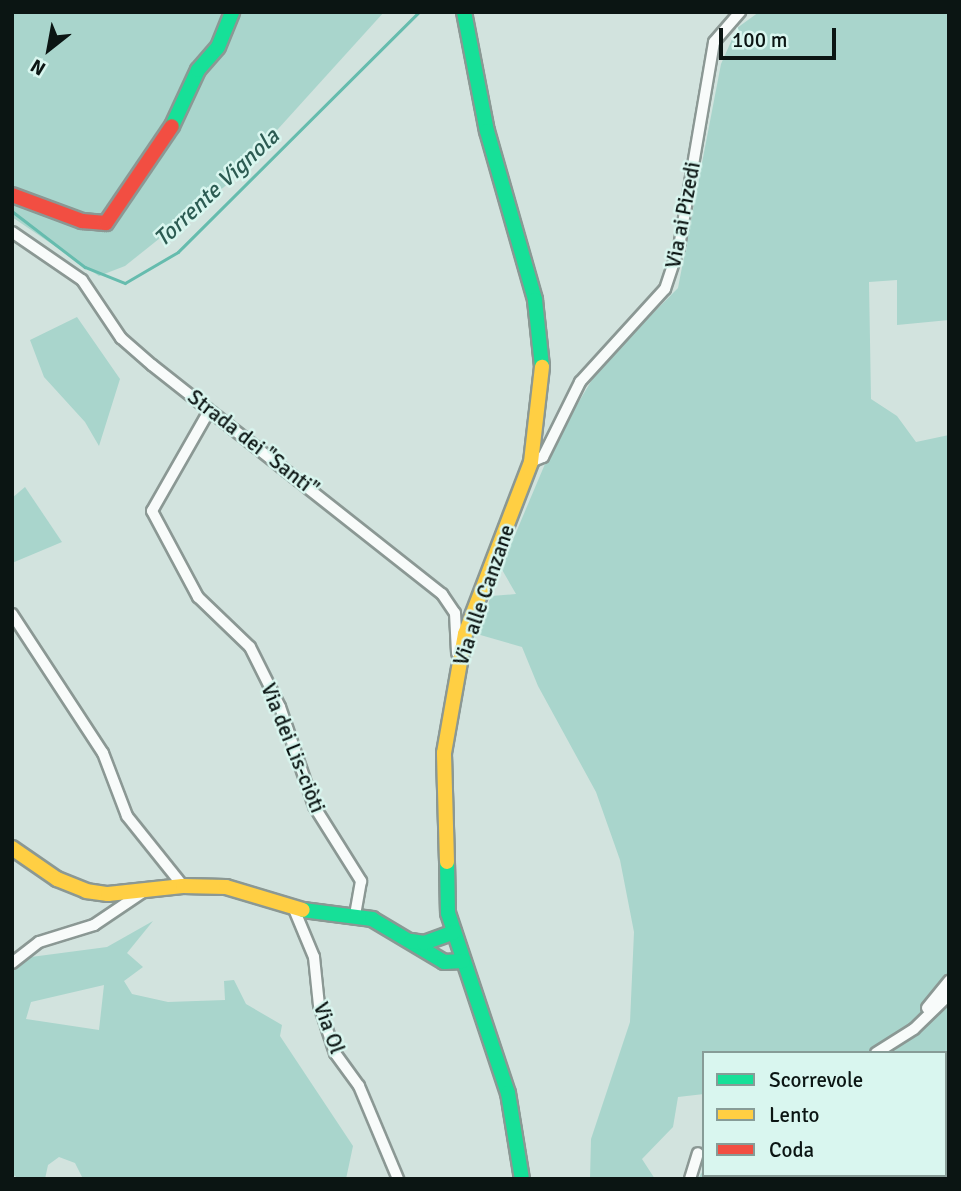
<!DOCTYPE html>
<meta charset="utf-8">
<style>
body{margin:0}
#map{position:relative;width:961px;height:1191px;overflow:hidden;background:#d2e3de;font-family:Signika,sans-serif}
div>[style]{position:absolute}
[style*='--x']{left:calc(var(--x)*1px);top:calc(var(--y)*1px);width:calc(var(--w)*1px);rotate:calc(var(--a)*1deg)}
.green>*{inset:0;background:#a9d5cc}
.stream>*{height:2.5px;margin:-1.25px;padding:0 1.25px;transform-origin:1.25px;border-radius:1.25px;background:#66bcae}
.roads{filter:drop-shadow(2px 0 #8b9894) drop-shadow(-2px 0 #8b9894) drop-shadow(0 2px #8b9894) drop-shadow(0 -2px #8b9894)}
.street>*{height:10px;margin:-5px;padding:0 5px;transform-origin:5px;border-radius:5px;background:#f8fbfa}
.fast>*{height:14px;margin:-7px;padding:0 7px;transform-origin:7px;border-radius:7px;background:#16e098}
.slow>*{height:14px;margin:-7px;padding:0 7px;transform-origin:7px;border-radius:7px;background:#ffcf43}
.jam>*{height:14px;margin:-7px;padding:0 7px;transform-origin:7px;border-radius:7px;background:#f24e42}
span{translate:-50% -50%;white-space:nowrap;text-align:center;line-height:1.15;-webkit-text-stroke:5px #d9f6ef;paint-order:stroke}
.street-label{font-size:21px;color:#0b1513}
.water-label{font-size:23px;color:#2c5b52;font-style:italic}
.frame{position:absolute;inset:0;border:14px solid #0b1513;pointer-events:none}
.legend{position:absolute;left:702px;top:1051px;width:245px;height:126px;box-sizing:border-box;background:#d9f6ef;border:2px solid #879c97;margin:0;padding:9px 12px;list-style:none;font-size:21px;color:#0b1513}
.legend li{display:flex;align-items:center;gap:14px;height:35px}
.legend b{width:35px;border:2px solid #879c97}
.north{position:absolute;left:14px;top:14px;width:70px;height:70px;-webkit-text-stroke:5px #d9f6ef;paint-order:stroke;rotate:211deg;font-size:19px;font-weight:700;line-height:28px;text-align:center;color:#0b1513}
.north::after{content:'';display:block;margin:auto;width:24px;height:32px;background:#0b1513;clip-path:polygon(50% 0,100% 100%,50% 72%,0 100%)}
.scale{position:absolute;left:719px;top:28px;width:117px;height:32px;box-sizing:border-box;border:4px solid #0b1513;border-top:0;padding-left:9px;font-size:21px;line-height:24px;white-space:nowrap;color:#0b1513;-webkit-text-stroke:5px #d9f6ef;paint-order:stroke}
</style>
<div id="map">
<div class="green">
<i style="clip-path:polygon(12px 12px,384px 12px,229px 183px,125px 266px,99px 276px,12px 217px)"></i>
<i style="clip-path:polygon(759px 12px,949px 12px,949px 320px,897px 325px,897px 280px,869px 282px,871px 399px,897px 416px,916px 442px,949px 435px,949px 1064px,945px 1068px,945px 1053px,704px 1053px,704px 1094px,678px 1097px,673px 1127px,642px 1159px,655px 1179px,590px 1179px,591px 1139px,630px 1022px,634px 932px,620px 860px,596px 792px,538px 686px,522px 647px,477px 634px,491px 596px,516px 594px,501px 568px,553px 445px,599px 368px,678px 288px,721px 64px,737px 28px)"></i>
<i style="clip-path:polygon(77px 317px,120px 379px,99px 446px,85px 422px,44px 377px,30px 340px)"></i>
<i style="clip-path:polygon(25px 487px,62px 542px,12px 563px,12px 498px)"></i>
<i style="clip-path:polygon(evenodd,153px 921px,127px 953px,143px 967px,124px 981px,132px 994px,168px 1002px,225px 1000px,224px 981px,234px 980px,246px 1004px,282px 1025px,280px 1036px,353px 1146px,346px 1179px,83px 1179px,75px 1163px,59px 1157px,48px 1165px,45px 1179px,19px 1179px,12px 1174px,12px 966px,31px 957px,107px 947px,153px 921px,104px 985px,99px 1030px,26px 1019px,31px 1002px,104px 985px)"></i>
<i style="clip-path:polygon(704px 1169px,704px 1175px,871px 1179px,698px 1179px)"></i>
</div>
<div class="stream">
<i style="--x:12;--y:211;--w:92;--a:37.5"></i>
<i style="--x:85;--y:267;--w:43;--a:21.8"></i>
<i style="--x:125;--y:283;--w:61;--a:-30.3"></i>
<i style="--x:178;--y:252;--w:340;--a:-44.9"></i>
</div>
<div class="roads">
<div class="street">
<i style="--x:12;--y:232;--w:85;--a:34.4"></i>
<i style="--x:82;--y:280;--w:70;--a:56.1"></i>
<i style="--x:121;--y:338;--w:41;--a:41.1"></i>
<i style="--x:152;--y:365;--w:370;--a:38.3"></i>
<i style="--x:442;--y:594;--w:23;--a:56"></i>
<i style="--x:455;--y:613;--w:40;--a:87.1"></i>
<i style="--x:209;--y:411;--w:115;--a:119.7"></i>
<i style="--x:152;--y:511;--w:98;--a:61.9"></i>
<i style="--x:198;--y:597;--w:72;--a:43.9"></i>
<i style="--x:250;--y:647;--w:67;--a:63.4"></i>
<i style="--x:280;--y:707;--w:105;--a:71"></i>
<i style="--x:314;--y:806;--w:89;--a:57.9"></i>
<i style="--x:361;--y:881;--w:36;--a:100"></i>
<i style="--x:531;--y:462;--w:13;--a:-23"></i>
<i style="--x:543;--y:457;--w:84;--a:-63.7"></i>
<i style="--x:580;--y:382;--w:126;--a:-47.6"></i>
<i style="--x:665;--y:289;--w:44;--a:-71.6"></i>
<i style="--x:679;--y:247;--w:208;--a:-80.3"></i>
<i style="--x:714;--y:42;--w:40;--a:-49"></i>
<i style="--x:12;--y:614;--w:166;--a:56.8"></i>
<i style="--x:103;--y:753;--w:67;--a:69.1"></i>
<i style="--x:127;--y:816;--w:90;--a:51.3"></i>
<i style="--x:294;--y:909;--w:52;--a:67.4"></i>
<i style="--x:314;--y:957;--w:48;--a:84.1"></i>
<i style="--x:319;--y:1005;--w:51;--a:71.6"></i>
<i style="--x:335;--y:1053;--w:41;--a:54"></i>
<i style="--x:359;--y:1086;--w:101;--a:67.2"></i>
<i style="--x:12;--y:963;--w:34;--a:-38"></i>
<i style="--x:39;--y:942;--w:58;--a:-17.2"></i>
<i style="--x:94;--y:925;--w:59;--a:-34"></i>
<i style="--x:927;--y:1008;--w:35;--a:-51"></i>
<i style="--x:876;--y:1053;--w:45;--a:-32.3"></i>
<i style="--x:914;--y:1029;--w:49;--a:-44.2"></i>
<i style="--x:945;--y:1084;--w:4;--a:-27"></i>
<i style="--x:690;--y:1179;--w:27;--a:-73"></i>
<i style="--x:737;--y:1179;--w:4;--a:-63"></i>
<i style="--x:785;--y:1179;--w:6;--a:-39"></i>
</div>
<div class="fast">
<i style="--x:464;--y:12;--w:121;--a:79.1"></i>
<i style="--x:487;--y:131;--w:176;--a:74.1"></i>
<i style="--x:535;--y:300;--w:67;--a:84"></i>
<i style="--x:172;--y:126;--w:62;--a:-65.1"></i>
<i style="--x:198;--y:70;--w:30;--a:-49"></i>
<i style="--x:218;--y:47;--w:38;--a:-68"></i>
<i style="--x:447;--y:862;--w:51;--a:88.9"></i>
<i style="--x:448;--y:913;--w:190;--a:71.6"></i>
<i style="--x:508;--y:1093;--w:87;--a:80.8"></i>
<i style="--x:303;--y:910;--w:70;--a:7.4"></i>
<i style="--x:372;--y:919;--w:84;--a:30.8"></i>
<i style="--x:444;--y:962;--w:19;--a:-3"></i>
<i style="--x:411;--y:941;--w:13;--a:9"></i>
<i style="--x:424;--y:943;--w:32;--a:-20"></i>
</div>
<div class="slow">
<i style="--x:12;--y:848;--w:55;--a:34.6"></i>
<i style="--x:57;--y:879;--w:31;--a:22"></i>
<i style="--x:86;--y:891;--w:22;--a:8"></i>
<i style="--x:108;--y:894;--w:75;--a:-6.1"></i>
<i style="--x:183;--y:886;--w:43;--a:1.3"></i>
<i style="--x:226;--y:887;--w:80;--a:16.6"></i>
<i style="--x:447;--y:862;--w:109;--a:-91.6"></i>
<i style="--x:444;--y:753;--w:121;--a:-80"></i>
<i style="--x:465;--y:634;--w:184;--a:-69"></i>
<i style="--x:531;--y:462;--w:96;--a:-83.4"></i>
</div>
<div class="jam">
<i style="--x:12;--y:195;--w:75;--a:20.4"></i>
<i style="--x:82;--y:221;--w:24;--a:5"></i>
<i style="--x:106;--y:223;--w:117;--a:-55.8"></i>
</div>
</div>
<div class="street-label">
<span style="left:683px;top:215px;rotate:-79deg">Via ai Pizedi</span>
<span style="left:253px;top:443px;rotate:38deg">Strada dei "Santi"</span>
<span style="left:484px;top:595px;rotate:-71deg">Via alle Canzane</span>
<span style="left:293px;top:748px;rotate:68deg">Via dei Lis-ciòti</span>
<span style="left:329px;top:1028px;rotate:70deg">Via Ol</span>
</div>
<div class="water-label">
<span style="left:217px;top:188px;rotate:-43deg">Torrente Vignola</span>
</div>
<div class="frame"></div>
<ul class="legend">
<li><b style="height:9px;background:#16e098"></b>Scorrevole</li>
<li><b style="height:9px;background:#ffcf43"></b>Lento</li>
<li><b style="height:9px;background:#f24e42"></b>Coda</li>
</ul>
<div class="north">N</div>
<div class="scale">100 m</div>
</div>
